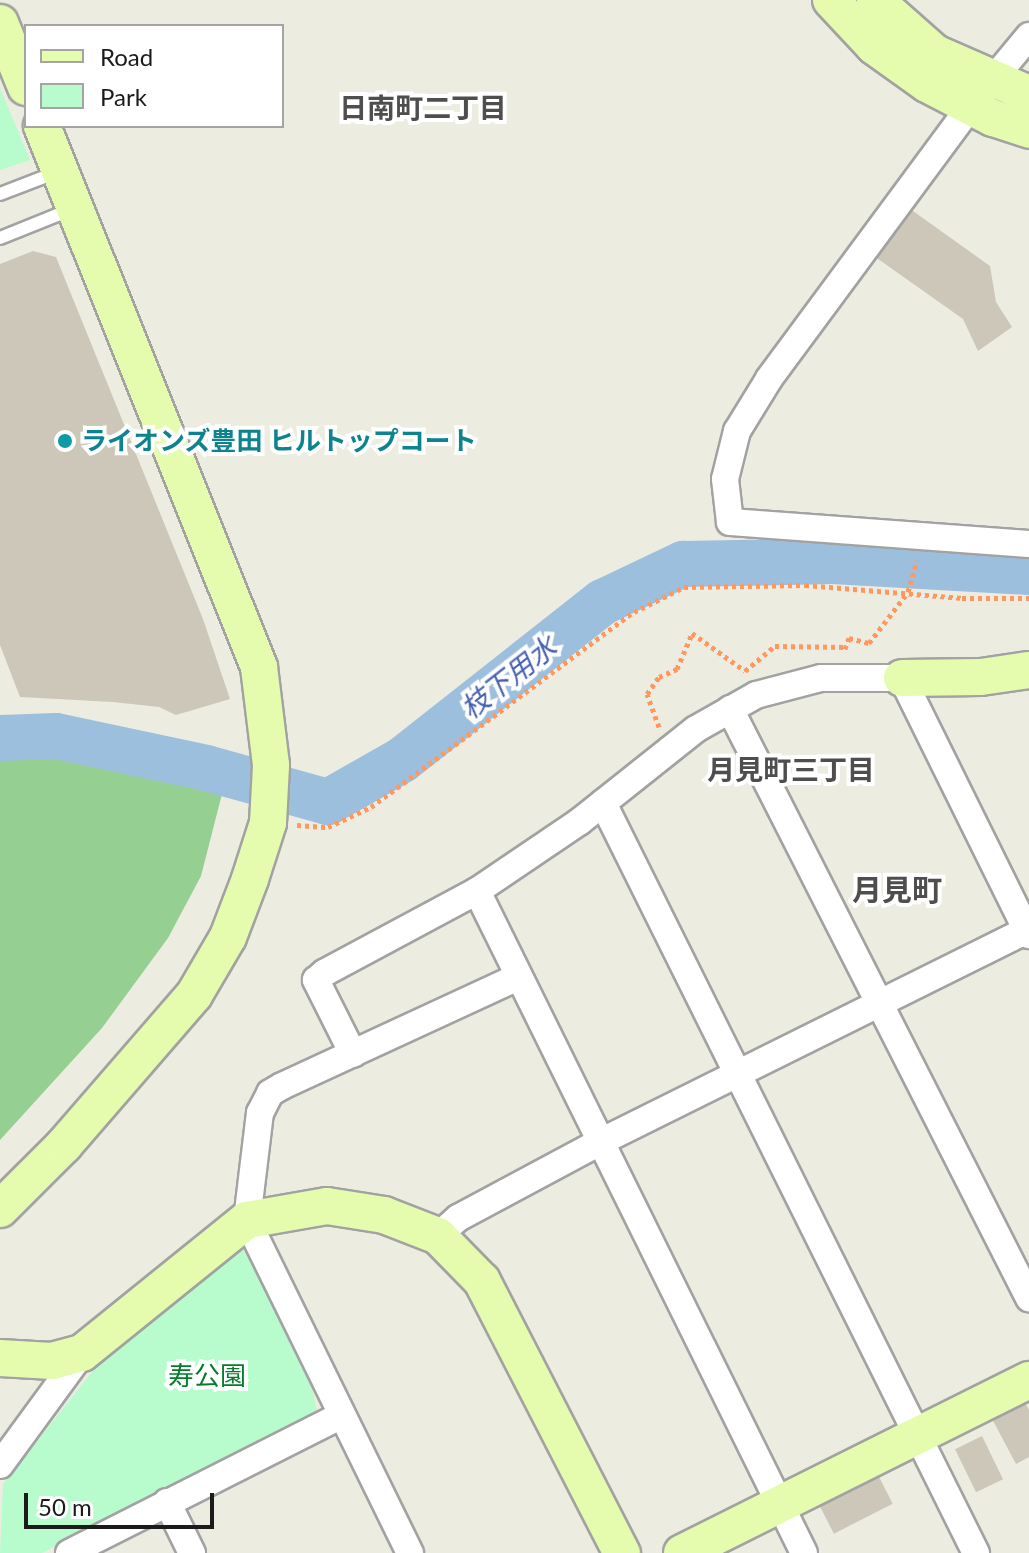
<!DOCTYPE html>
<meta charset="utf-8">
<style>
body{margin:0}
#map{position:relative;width:1029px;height:1553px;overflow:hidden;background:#edece0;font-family:Lato,"Noto Sans JP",sans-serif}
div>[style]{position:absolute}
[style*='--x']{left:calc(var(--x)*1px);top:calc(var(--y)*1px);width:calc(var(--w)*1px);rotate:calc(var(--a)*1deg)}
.forest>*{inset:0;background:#95cf92}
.park>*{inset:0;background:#b8fcce}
.river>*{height:46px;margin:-23px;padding:0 23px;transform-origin:23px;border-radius:23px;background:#9dbfde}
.building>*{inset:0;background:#cdc7b9;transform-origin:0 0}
.path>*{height:5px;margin-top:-2.5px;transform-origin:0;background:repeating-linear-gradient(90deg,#ff975f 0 4px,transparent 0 8px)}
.roads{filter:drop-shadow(2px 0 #a2a2a2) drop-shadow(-2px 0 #a2a2a2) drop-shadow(0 2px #a2a2a2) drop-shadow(0 -2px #a2a2a2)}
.lane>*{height:12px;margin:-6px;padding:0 6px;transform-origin:6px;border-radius:6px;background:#fff}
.street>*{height:26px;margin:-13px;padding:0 13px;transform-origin:13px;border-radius:13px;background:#fff}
.secondary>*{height:36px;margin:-18px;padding:0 18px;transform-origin:18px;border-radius:18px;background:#e5fcaf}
.dots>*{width:22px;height:22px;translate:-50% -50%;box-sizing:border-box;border:4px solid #fff;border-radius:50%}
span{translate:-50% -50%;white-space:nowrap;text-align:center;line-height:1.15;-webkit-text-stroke:8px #fff;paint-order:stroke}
.culture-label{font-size:26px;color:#0d838f;font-weight:700}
.left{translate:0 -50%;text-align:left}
.park-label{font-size:26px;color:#067c2d}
.neighbourhood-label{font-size:28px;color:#4e4e4e;font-weight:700}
.water-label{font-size:28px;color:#445fae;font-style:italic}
.quarter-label{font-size:30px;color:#4e4e4e;font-weight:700}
.legend{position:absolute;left:24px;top:24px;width:260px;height:104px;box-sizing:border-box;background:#fff;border:2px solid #a4a4a4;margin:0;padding:10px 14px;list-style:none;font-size:24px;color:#1b1b1b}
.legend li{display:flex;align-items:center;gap:16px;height:40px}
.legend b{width:40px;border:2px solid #a4a4a4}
.scale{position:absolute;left:24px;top:1493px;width:190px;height:36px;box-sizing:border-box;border:4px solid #1b1b1b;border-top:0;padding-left:10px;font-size:24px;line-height:28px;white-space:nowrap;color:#1b1b1b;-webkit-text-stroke:6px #fff;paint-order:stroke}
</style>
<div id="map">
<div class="forest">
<i style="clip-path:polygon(53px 751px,208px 781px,223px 790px,201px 876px,168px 938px,102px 1028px,0 1140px,0 752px)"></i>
</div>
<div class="park">
<i style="clip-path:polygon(0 88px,30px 160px,0 170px)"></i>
<i style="clip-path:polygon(231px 1246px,246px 1252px,313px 1391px,317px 1413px,42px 1553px,0 1553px,3px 1484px,104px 1357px)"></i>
</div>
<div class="river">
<i style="--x:0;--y:738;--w:56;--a:-2"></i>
<i style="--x:56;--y:736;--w:153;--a:12"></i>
<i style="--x:206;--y:768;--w:127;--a:15.6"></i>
<i style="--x:328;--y:802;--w:85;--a:-29.6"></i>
<i style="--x:402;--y:760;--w:256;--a:-38.2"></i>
<i style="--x:603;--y:602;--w:89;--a:-25.4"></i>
<i style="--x:683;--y:564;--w:150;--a:-1.1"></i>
<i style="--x:833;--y:561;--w:196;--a:3.2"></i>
</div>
<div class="building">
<i style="clip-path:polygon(906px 206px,990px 266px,996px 302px,1012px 327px,978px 351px,963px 319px,871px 254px)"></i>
<i style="clip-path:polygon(33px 251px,56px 257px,203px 619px,230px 699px,176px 715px,159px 707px,113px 702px,20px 697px,0 645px,0 264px)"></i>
<i style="clip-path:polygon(1023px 1399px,1029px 1410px,1029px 1457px,1016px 1464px,991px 1417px)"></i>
<i style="left:982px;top:1436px;width:48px;height:30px;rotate:64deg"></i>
<i style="left:875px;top:1469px;width:39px;height:66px;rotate:63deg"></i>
</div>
<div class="path">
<i style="--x:845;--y:649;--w:12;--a:-70"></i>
<i style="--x:849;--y:638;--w:21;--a:14"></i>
<i style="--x:869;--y:643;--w:64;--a:-52.6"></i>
<i style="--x:908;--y:592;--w:33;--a:-74"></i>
<i style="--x:659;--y:727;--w:35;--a:-110"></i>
<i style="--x:647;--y:694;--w:21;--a:-55"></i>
<i style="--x:659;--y:677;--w:20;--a:-24"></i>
<i style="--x:677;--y:669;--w:39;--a:-67"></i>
<i style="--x:692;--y:633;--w:65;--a:35.6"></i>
<i style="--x:745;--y:671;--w:39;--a:-40"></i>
<i style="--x:775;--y:646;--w:71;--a:0.8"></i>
<i style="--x:297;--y:825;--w:31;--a:4"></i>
<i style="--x:328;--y:827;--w:47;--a:-24.9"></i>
<i style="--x:371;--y:807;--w:327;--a:-36.6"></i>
<i style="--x:634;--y:612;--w:56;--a:-26.6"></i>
<i style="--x:684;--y:587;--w:121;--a:-0.9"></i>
<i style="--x:805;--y:585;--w:158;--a:4.7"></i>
<i style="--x:962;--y:598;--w:67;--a:0"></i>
</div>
<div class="roads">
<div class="lane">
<i style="--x:0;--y:194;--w:61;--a:-21.1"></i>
<i style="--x:0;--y:238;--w:78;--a:-21.9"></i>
</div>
<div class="street">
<i style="--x:1029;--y:36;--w:92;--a:129.7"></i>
<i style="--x:970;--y:107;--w:338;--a:126.5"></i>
<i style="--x:769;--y:379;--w:61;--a:121.6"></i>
<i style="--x:737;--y:431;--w:49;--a:104"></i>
<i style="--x:725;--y:479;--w:43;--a:83.4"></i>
<i style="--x:730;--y:522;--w:300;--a:4.2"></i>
<i style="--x:730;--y:709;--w:661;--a:63.09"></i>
<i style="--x:603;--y:803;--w:838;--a:63.56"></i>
<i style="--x:477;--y:891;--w:738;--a:63.71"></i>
<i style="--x:353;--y:1054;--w:83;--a:-116.6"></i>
<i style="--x:316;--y:980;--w:11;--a:-41"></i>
<i style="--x:324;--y:973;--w:174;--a:-28.2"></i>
<i style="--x:477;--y:891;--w:123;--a:-34.1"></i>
<i style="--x:579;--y:822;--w:149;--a:-38.5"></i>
<i style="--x:696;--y:729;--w:69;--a:-29.5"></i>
<i style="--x:756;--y:695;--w:67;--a:-14.7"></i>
<i style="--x:821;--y:678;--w:81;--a:0"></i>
<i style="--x:902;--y:678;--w:287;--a:63.7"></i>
<i style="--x:438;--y:1236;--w:27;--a:-42"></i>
<i style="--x:458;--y:1218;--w:161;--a:-28.2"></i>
<i style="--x:600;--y:1142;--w:479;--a:-26.4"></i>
<i style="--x:0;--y:1465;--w:139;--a:-53.8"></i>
<i style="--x:167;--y:1502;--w:57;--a:63.9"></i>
<i style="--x:69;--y:1553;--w:304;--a:-26.8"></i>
<i style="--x:410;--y:1553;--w:371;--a:-116.1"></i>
<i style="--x:247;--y:1220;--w:108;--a:-83.1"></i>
<i style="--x:260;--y:1113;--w:22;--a:-63"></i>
<i style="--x:270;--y:1093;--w:14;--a:-30"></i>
<i style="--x:282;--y:1086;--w:258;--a:-24.8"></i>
</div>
<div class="secondary">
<i style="--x:831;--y:0;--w:63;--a:46.9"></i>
<i style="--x:874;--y:46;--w:65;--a:35.6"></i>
<i style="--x:927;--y:84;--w:74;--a:27.3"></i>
<i style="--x:993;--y:118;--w:38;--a:18"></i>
<i style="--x:875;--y:0;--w:80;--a:41.5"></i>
<i style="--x:935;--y:53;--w:103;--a:23.6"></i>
<i style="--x:0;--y:23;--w:69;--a:67.9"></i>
<i style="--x:902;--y:678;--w:79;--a:-0.7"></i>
<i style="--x:981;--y:677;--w:49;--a:-8.3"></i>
<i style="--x:0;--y:1209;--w:91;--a:-45"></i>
<i style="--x:64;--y:1145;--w:198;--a:-49.1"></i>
<i style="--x:194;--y:995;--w:67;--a:-59.6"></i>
<i style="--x:228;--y:937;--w:62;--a:-69.2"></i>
<i style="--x:250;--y:879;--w:59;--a:-72.2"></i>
<i style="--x:268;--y:823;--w:58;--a:-87"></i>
<i style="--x:271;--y:765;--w:99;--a:-97"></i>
<i style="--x:259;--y:667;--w:583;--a:-111.86"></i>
<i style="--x:0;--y:1358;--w:52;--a:3.3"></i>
<i style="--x:52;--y:1361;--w:31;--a:-15"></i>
<i style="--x:82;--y:1353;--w:212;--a:-38.9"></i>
<i style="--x:247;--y:1220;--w:81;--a:-9.9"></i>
<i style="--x:327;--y:1206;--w:58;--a:9"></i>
<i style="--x:384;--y:1215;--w:58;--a:21.3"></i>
<i style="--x:438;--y:1236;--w:63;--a:45.6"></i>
<i style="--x:482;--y:1281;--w:306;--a:62.8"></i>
<i style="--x:682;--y:1553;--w:388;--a:-26.5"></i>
</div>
</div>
<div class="dots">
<i style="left:65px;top:441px;background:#0f9aa8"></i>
</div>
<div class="culture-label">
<span class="left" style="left:81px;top:441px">ライオンズ豊田 ヒルトップコート</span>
</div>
<div class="park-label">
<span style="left:207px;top:1376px">寿公園</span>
</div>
<div class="neighbourhood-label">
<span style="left:423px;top:107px">日南町二丁目</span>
<span style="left:791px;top:769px">月見町三丁目</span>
</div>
<div class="water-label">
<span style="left:508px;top:677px;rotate:-38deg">枝下用水</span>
</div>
<div class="quarter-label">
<span style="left:897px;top:889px">月見町</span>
</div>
<ul class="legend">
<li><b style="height:10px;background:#e5fcaf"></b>Road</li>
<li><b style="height:22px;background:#b8fcce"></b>Park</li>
</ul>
<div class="scale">50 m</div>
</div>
